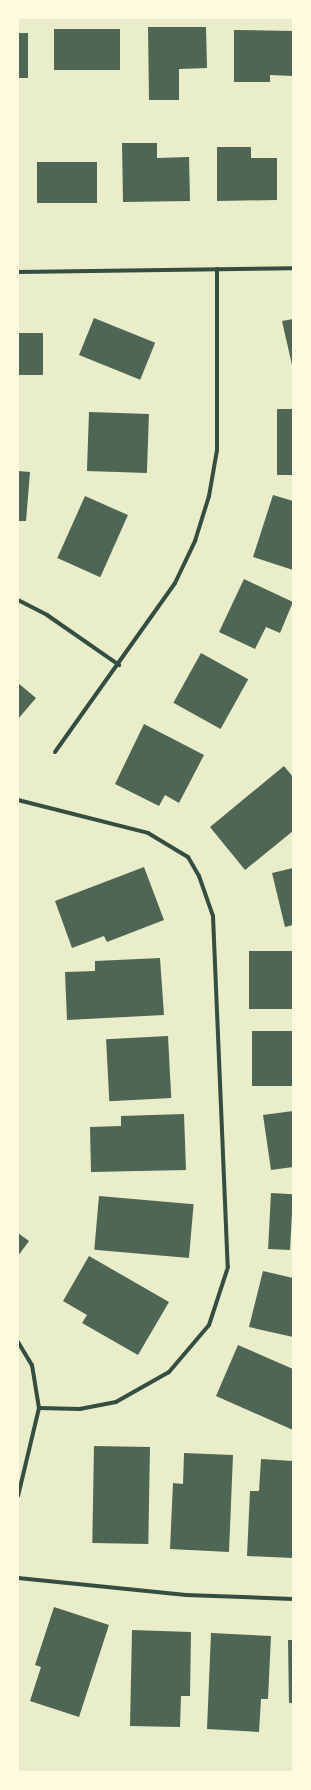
<!DOCTYPE html>
<style>
body{margin:0}
#map{position:relative;width:311px;height:1790px;overflow:hidden;background:#e9edc9;font-family:Lato,sans-serif}
div>[style]{position:absolute}
[style*='--x']{left:calc(var(--x)*1px);top:calc(var(--y)*1px);width:calc(var(--w)*1px);rotate:calc(var(--a)*1deg)}
.building>*{inset:0;background:#4f6655;transform-origin:0 0}
.minor>*{height:4px;margin:-2px;padding:0 2px;transform-origin:2px;border-radius:2px;background:#344e41}
span{translate:-50% -50%;white-space:nowrap;text-align:center;line-height:1.15;-webkit-text-stroke:4px #fefae0;paint-order:stroke}
.frame{position:absolute;inset:0;border:19px solid #fefae0;pointer-events:none}
</style>
<div id="map">
<div class="building">
<i style="clip-path:polygon(148px 27px,206px 27px,207px 68px,179px 69px,179px 100px,149px 100px)"></i>
<i style="left:54px;top:29px;width:66px;height:41px"></i>
<i style="clip-path:polygon(234px 30px,293px 31px,293px 76px,270px 75px,270px 82px,234px 82px)"></i>
<i style="left:18px;top:33px;width:10px;height:45px"></i>
<i style="clip-path:polygon(122px 143px,157px 143px,157px 158px,189px 157px,190px 201px,123px 202px)"></i>
<i style="clip-path:polygon(217px 147px,251px 147px,251px 158px,277px 158px,277px 200px,217px 201px)"></i>
<i style="left:97px;top:162px;width:41px;height:60px;rotate:90deg"></i>
<i style="left:94px;top:318px;width:66px;height:40px;rotate:22deg"></i>
<i style="clip-path:polygon(293px 319px,293px 365px,292px 365px,282px 321px)"></i>
<i style="left:18px;top:333px;width:25px;height:42px"></i>
<i style="left:277px;top:409px;width:16px;height:66px"></i>
<i style="left:89px;top:412px;width:60px;height:59px;rotate:2deg"></i>
<i style="clip-path:polygon(18px 471px,30px 472px,26px 521px,18px 521px)"></i>
<i style="clip-path:polygon(273px 495px,293px 501px,293px 570px,253px 557px)"></i>
<i style="left:85px;top:496px;width:47px;height:68px;rotate:24deg"></i>
<i style="clip-path:polygon(244px 579px,293px 602px,280px 633px,266px 627px,255px 649px,219px 632px)"></i>
<i style="left:201px;top:653px;width:54px;height:57px;rotate:29deg"></i>
<i style="clip-path:polygon(18px 683px,36px 698px,18px 719px)"></i>
<i style="clip-path:polygon(144px 724px,204px 755px,179px 803px,165px 795px,159px 806px,115px 784px)"></i>
<i style="clip-path:polygon(284px 766px,293px 777px,293px 831px,245px 870px,210px 827px)"></i>
<i style="clip-path:polygon(144px 867px,164px 920px,107px 942px,104px 936px,72px 948px,55px 901px)"></i>
<i style="clip-path:polygon(293px 868px,293px 925px,285px 927px,272px 873px)"></i>
<i style="left:293px;top:951px;width:58px;height:44px;rotate:90deg"></i>
<i style="clip-path:polygon(160px 958px,164px 1015px,67px 1020px,65px 972px,95px 971px,95px 961px)"></i>
<i style="left:293px;top:1031px;width:55px;height:41px;rotate:90deg"></i>
<i style="left:168px;top:1036px;width:62px;height:62px;rotate:87deg"></i>
<i style="clip-path:polygon(293px 1111px,293px 1167px,271px 1170px,263px 1115px)"></i>
<i style="clip-path:polygon(184px 1114px,186px 1170px,91px 1172px,90px 1127px,121px 1126px,121px 1116px)"></i>
<i style="left:271px;top:1193px;width:22px;height:56px;rotate:3deg"></i>
<i style="left:99px;top:1196px;width:95px;height:54px;rotate:5deg"></i>
<i style="clip-path:polygon(18px 1233px,29px 1241px,18px 1256px)"></i>
<i style="clip-path:polygon(89px 1256px,169px 1302px,138px 1355px,82px 1323px,87px 1315px,63px 1301px)"></i>
<i style="clip-path:polygon(263px 1271px,293px 1278px,293px 1337px,249px 1327px)"></i>
<i style="clip-path:polygon(238px 1345px,293px 1369px,293px 1430px,216px 1396px)"></i>
<i style="left:94px;top:1446px;width:56px;height:97px;rotate:1deg"></i>
<i style="clip-path:polygon(184px 1453px,233px 1455px,229px 1552px,170px 1549px,173px 1483px,183px 1484px)"></i>
<i style="clip-path:polygon(261px 1459px,293px 1461px,293px 1558px,247px 1556px,250px 1491px,259px 1491px)"></i>
<i style="clip-path:polygon(54px 1607px,109px 1625px,79px 1717px,30px 1701px,41px 1667px,35px 1665px)"></i>
<i style="clip-path:polygon(132px 1630px,191px 1632px,190px 1696px,181px 1696px,180px 1727px,130px 1726px)"></i>
<i style="clip-path:polygon(211px 1633px,271px 1636px,268px 1699px,261px 1699px,259px 1732px,207px 1729px)"></i>
<i style="clip-path:polygon(288px 1640px,293px 1640px,293px 1703px,289px 1703px)"></i>
</div>
<div class="minor">
<i style="--x:18;--y:272;--w:275;--a:-0.8"></i>
<i style="--x:18;--y:600;--w:33;--a:27"></i>
<i style="--x:47;--y:615;--w:88;--a:34.8"></i>
<i style="--x:55;--y:752;--w:207;--a:-54.6"></i>
<i style="--x:175;--y:583;--w:47;--a:-64.5"></i>
<i style="--x:195;--y:541;--w:47;--a:-72.7"></i>
<i style="--x:209;--y:496;--w:47;--a:-80.1"></i>
<i style="--x:217;--y:450;--w:181;--a:-90"></i>
<i style="--x:18;--y:800;--w:134;--a:14.2"></i>
<i style="--x:148;--y:833;--w:47;--a:31"></i>
<i style="--x:188;--y:857;--w:22;--a:60"></i>
<i style="--x:199;--y:876;--w:42;--a:70.7"></i>
<i style="--x:213;--y:916;--w:351;--a:87.6"></i>
<i style="--x:228;--y:1267;--w:61;--a:108.1"></i>
<i style="--x:209;--y:1325;--w:62;--a:130.4"></i>
<i style="--x:169;--y:1372;--w:61;--a:150.5"></i>
<i style="--x:116;--y:1402;--w:37;--a:169"></i>
<i style="--x:80;--y:1409;--w:41;--a:-178.6"></i>
<i style="--x:18;--y:1342;--w:27;--a:59"></i>
<i style="--x:32;--y:1365;--w:44;--a:80.8"></i>
<i style="--x:39;--y:1408;--w:90;--a:103.4"></i>
<i style="--x:18;--y:1578;--w:169;--a:5.8"></i>
<i style="--x:186;--y:1595;--w:107;--a:2.1"></i>
</div>
<div class="frame"></div>
</div>
